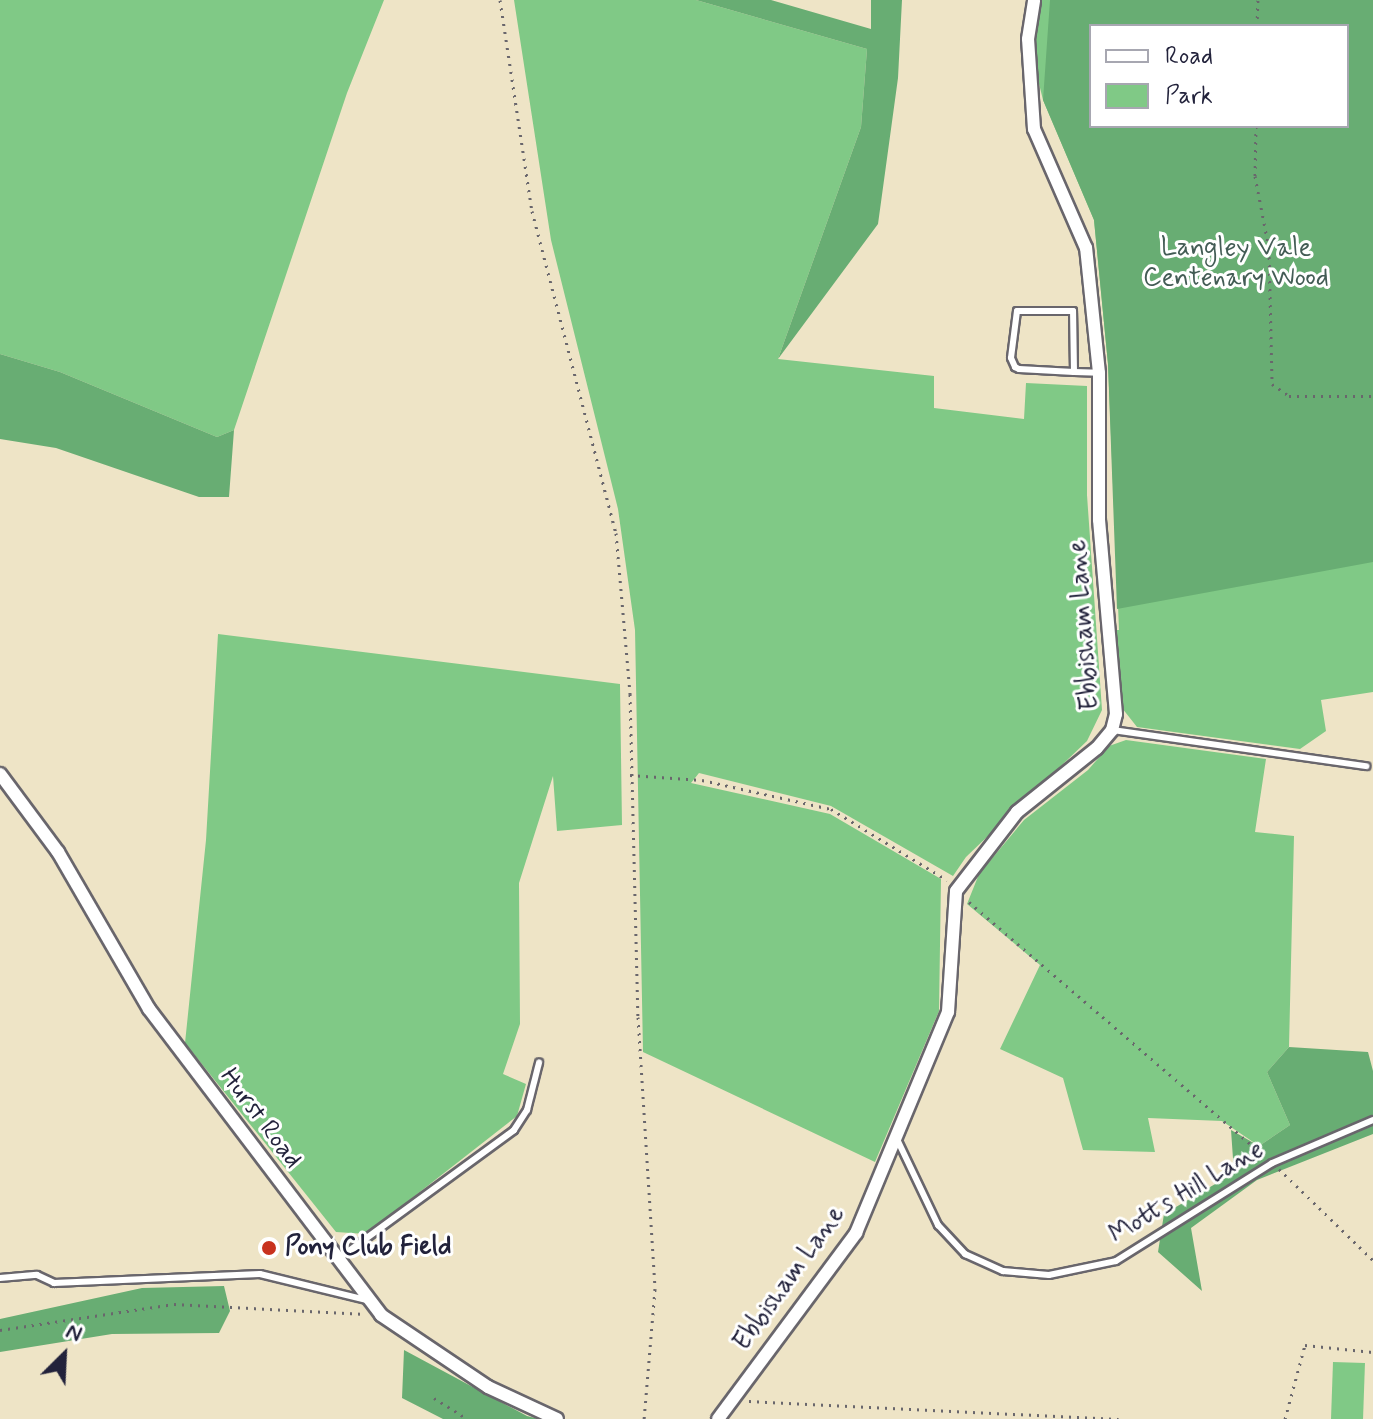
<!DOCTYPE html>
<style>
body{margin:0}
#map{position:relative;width:1373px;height:1419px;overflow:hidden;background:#eee4c6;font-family:Mynerve,sans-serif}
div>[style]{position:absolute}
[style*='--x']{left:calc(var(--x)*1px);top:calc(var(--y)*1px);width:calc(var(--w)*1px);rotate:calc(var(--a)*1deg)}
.green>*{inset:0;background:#80c986;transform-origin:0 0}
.forest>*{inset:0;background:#68ad73}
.path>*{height:3px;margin-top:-1.5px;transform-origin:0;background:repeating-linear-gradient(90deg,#69666c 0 2px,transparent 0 8px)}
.roads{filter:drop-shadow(2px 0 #69666c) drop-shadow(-2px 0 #69666c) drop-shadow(0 2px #69666c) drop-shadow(0 -2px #69666c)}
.service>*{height:6px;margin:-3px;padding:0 3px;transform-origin:3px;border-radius:3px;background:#fff}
.minor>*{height:12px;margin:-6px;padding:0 6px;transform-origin:6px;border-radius:6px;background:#fff}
.dots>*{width:22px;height:22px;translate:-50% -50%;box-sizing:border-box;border:4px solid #fff;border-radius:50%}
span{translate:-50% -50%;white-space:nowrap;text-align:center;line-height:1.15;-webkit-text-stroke:6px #fff;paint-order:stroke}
.park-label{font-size:26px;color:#435c55}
.street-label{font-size:26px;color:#22223b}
.poi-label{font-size:26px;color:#22223b;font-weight:700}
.left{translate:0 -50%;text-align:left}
.legend{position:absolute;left:1089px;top:24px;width:260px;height:104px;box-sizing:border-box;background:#fff;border:2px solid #a7a7b1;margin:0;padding:10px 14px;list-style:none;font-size:24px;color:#22223b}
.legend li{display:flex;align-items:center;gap:16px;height:40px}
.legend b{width:40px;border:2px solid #a7a7b1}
.north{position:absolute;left:24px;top:1315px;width:80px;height:80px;-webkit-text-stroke:6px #fff;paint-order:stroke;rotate:24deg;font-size:22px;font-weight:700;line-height:32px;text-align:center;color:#22223b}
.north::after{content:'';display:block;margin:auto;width:28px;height:36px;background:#22223b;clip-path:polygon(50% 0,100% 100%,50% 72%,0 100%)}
</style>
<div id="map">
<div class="green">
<i style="clip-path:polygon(0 0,384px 0,347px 93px,234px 430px,217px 437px,60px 372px,0 354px)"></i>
<i style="clip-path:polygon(514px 0,696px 0,867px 49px,861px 127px,778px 359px,934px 376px,934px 408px,1024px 419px,1026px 383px,1087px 386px,1087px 495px,1102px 710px,1087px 741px,966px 857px,953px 876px,831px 806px,699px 773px,691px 783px,830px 814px,941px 879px,939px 1011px,875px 1162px,643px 1052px,635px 630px,618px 509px,551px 240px)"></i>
<i style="clip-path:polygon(evenodd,1034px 0,1373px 0,1373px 692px,1321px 700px,1326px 731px,1300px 749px,1137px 727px,1122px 708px,1109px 630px,1119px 630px,1108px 364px,1094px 220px,1043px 100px,1028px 39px,1034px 0,1091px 26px,1347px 26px,1347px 126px,1091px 126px,1091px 26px)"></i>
<i style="clip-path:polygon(218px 634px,620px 684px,622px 825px,557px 831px,553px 776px,519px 883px,520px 1024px,503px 1074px,526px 1084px,517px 1116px,366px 1234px,336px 1232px,185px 1043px,206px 840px)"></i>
<i style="clip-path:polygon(1126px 740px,1266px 759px,1255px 832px,1294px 836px,1289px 1047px,1267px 1072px,1290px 1125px,1259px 1146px,1222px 1121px,1148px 1118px,1155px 1152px,1083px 1150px,1063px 1078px,1000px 1049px,1040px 965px,967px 904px,979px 874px,1024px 820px,1088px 770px,1109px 746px)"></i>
<i style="left:1333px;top:1362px;width:32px;height:57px;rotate:2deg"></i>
</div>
<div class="forest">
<i style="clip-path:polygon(696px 0,771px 0,871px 29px,871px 0,902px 0,898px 78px,878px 224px,778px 359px,861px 127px,867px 49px)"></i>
<i style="clip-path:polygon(evenodd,1050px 0,1373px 0,1373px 562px,1117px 609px,1108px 364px,1094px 220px,1043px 100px,1050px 0,1091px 26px,1347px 26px,1347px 126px,1091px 126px,1091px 26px)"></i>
<i style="clip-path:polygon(0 354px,60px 372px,217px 437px,234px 430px,229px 497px,199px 497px,56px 448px,0 439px)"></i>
<i style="clip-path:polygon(1289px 1047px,1368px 1052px,1373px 1071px,1373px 1134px,1257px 1180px,1191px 1228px,1202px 1291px,1158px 1252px,1164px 1214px,1234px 1173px,1231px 1130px,1259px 1146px,1290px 1125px,1267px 1072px)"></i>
<i style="clip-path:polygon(224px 1286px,230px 1311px,219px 1333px,112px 1334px,0 1352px,0 1319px,142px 1288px)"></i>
<i style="clip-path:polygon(404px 1350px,527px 1416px,539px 1419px,443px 1419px,402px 1398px)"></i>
</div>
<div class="path">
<i style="--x:500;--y:0;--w:213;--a:81.4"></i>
<i style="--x:532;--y:211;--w:333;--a:75.4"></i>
<i style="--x:616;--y:533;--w:162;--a:85"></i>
<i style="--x:630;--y:694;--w:323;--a:88.6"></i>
<i style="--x:638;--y:1017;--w:273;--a:86.4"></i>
<i style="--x:655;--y:1289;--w:130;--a:94.8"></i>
<i style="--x:1257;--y:26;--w:26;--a:-88"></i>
<i style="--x:1256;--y:126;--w:50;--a:91.1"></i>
<i style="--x:1255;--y:176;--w:74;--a:79.1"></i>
<i style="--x:1269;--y:249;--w:135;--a:88.7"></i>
<i style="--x:1272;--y:384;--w:21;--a:35"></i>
<i style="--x:1289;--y:396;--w:84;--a:0"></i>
<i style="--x:630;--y:775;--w:72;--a:4"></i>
<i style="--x:702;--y:780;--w:132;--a:12.7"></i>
<i style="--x:831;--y:809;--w:136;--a:31.5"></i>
<i style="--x:969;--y:902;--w:389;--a:40.7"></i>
<i style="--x:1279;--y:1169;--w:131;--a:44.1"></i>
<i style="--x:0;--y:1330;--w:176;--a:-8.5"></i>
<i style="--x:174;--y:1304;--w:192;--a:3"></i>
<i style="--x:434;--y:1398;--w:40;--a:32"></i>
<i style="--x:749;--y:1401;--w:370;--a:2.8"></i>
<i style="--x:1285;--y:1419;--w:77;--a:-74.9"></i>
<i style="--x:1305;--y:1345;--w:68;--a:5.9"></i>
</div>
<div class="roads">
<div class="service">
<i style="--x:1074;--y:372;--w:61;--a:-90.9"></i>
<i style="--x:1073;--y:311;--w:56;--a:180"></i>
<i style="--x:1017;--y:311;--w:47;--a:97.3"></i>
<i style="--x:1011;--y:358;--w:10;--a:66"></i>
<i style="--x:1015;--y:367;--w:4;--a:27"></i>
<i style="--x:1019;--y:369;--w:55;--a:3.1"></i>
<i style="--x:1074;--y:372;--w:25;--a:2"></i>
<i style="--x:1112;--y:730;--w:257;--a:8.1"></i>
<i style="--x:896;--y:1137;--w:98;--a:64.5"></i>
<i style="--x:938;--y:1225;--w:40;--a:47"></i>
<i style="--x:965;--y:1254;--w:42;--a:24.1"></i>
<i style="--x:1003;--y:1271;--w:46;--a:5"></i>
<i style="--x:1049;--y:1275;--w:68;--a:-11.8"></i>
<i style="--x:1116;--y:1261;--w:184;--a:-32.1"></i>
<i style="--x:1272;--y:1163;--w:110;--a:-23.1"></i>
<i style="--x:338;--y:1259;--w:218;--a:-36.2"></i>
<i style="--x:514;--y:1130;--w:24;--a:-57"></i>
<i style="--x:527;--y:1110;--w:49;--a:-75.7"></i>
<i style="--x:0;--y:1278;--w:37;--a:-5"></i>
<i style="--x:37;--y:1275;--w:19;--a:25"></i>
<i style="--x:54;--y:1283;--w:206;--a:-2.5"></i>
<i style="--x:260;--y:1274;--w:110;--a:13.7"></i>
</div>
<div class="minor">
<i style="--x:0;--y:774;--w:97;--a:53.4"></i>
<i style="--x:58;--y:852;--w:181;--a:59.9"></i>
<i style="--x:149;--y:1009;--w:384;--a:52.8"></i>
<i style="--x:381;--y:1315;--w:129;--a:33.9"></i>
<i style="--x:488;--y:1387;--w:76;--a:24.9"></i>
<i style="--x:718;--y:1419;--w:232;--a:-53.4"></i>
<i style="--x:856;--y:1233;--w:239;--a:-67.4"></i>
<i style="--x:948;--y:1012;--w:121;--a:-86.2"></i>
<i style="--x:956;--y:891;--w:100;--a:-52.3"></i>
<i style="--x:1017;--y:812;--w:102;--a:-38.7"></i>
<i style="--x:1097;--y:748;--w:23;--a:-50"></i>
<i style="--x:1112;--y:730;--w:16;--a:-76"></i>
<i style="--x:1116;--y:714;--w:195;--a:-95"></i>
<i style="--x:1099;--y:520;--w:147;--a:-90"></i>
<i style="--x:1099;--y:373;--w:126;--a:-95.9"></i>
<i style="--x:1086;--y:248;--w:130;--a:-113.6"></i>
<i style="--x:1034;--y:129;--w:90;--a:-93.8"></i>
<i style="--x:1028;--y:39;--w:39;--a:-81"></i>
</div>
</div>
<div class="dots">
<i style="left:269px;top:1248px;background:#c8321e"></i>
</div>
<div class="park-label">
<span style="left:1236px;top:264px">Langley Vale<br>Centenary Wood</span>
</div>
<div class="street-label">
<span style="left:1085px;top:625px;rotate:-94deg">Ebbisham Lane</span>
<span style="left:260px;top:1119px;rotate:53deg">Hurst Road</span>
<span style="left:1187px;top:1193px;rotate:-31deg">Motts Hill Lane</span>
<span style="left:790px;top:1279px;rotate:-54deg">Ebbisham Lane</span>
</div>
<div class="poi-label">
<span class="left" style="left:285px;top:1248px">Pony Club Field</span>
</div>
<ul class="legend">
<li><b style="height:10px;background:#fff"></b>Road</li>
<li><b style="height:22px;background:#80c986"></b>Park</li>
</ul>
<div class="north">N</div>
</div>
